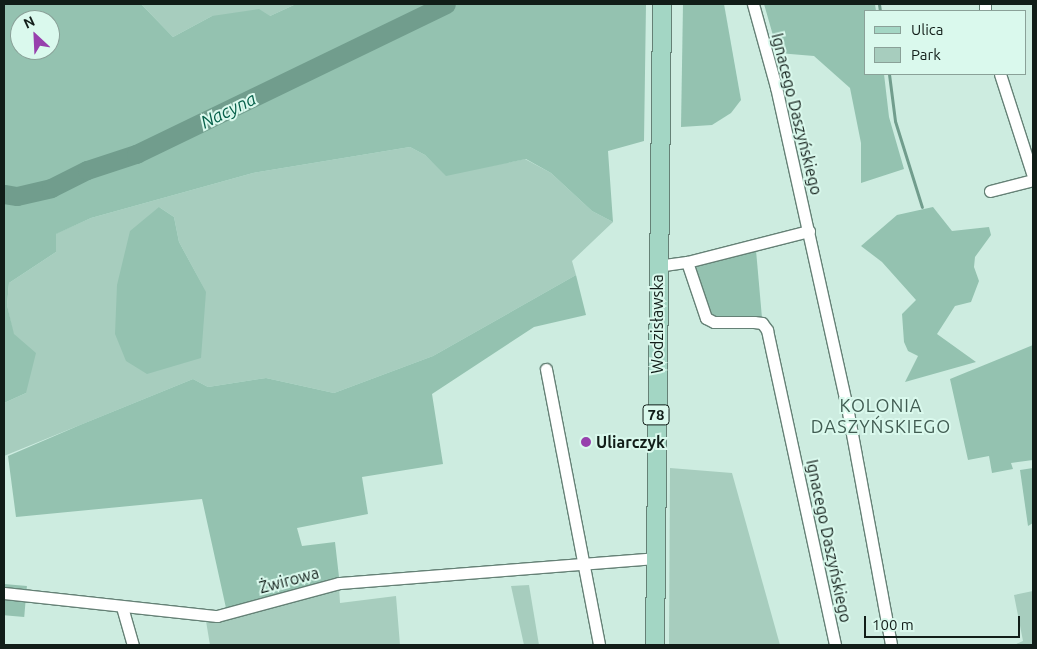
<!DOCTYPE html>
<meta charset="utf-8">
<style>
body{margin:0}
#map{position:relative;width:1037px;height:649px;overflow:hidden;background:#cdece0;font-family:Ubuntu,sans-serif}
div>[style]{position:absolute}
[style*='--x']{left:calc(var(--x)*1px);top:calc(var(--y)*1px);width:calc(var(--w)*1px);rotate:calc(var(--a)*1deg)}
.green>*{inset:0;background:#a7cdbe}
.forest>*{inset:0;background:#94c2b0;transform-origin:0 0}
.stream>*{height:3px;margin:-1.5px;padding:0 1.5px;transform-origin:1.5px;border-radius:1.5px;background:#719d8d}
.river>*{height:19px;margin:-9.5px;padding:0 9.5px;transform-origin:9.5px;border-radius:9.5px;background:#719d8d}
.roads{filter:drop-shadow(1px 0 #658176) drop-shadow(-1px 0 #658176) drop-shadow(0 1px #658176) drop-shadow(0 -1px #658176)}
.street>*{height:11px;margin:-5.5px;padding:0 5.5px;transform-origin:5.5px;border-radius:5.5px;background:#fff}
.primary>*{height:18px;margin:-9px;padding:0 9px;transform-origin:9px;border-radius:9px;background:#a3d6c4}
.dots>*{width:14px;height:14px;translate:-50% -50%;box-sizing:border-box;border:2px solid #daf9ed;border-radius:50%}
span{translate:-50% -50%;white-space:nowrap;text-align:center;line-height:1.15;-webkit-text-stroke:4px #daf9ed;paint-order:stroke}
.shield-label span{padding:1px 4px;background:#daf9ed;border:1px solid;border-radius:4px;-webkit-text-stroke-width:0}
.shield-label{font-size:15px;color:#111d18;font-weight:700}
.street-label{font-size:16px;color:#111d18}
.poi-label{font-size:16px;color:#111d18;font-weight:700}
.left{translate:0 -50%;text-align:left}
.water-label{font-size:18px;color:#07604a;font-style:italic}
.neighbourhood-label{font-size:18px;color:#415c52;letter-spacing:1px}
.frame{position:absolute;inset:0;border:5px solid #111d18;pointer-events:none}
.legend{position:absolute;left:864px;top:10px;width:162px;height:65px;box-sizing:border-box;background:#daf9ed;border:1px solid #8aa198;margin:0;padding:6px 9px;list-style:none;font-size:15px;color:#111d18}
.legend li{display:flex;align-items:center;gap:10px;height:25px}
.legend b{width:25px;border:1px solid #8aa198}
.north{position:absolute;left:10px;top:10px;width:50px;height:50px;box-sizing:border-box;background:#daf9ed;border:1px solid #8aa198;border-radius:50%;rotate:335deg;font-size:14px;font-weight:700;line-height:20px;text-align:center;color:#111d18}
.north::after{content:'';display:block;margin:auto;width:18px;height:22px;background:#9740ad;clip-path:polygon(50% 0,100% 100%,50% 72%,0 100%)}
.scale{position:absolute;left:864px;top:616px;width:156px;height:22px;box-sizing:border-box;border:2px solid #111d18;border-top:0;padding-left:6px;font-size:15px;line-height:18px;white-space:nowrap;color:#111d18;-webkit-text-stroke:4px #daf9ed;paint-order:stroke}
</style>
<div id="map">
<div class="green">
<i style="clip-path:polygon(141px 4px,296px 4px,270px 16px,212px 16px,173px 37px)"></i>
<i style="clip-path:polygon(evenodd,410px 147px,425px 155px,446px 175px,525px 159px,551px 173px,592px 211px,613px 222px,572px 261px,576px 275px,433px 356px,334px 393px,266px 378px,208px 387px,193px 379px,4px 456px,4px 403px,26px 393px,7px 305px,9px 283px,56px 252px,55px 234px,91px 218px,253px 173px,410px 147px,159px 207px,174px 217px,179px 242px,206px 292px,159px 207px)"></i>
<i style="clip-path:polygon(670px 468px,732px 473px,780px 645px,669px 645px)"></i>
<i style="clip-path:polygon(529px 585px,539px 645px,524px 645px,511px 586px)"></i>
<i style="clip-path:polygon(339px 587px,340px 603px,396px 596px,400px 645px,210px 645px,206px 621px,223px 620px)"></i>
<i style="clip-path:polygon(1033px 591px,1033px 645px,1014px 645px,1023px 641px,1014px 595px)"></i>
</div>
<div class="forest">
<i style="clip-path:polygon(evenodd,4px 4px,141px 4px,173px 37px,212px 16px,259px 9px,270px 16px,296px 4px,646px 4px,644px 141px,608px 151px,613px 222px,592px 211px,551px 173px,526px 159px,446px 176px,425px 155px,410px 147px,253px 173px,91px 218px,56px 234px,56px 252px,9px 283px,7px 305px,14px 334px,36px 353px,26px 393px,4px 403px,4px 4px,20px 20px,50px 20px,50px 50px,20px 50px,20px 20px)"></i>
<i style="clip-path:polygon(683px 4px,724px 4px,741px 100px,731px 113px,712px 125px,681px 127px)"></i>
<i style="clip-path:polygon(764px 4px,875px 4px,876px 11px,866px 11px,866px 74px,884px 74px,889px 117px,904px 169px,861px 183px,861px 143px,850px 88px,814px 56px,778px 53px)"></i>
<i style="clip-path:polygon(159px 207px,174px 217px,179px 242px,206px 292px,201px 358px,147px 374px,126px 361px,115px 334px,117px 285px,130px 231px)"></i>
<i style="clip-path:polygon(933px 207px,952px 231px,989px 227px,991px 235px,975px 257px,974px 267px,979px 281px,971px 302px,955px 306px,937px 334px,976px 362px,905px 382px,918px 356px,908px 351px,904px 342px,902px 314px,916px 300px,882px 262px,861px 246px,897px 215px)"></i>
<i style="clip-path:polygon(756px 250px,762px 318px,713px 318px,706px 314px,691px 266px)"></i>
<i style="clip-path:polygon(576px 275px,586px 315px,534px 327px,432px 394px,443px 464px,362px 477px,368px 514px,297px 528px,302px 546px,335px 542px,339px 577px,226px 608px,202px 499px,16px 517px,8px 456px,80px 425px,193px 379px,208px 387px,266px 378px,334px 393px,433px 356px)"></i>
<i style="clip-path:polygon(1033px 345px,1033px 460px,1011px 463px,1013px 469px,992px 473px,989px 456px,968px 460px,950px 379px)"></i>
<i style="clip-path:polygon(1033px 468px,1033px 523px,1028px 526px,1020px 470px)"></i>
<i style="left:4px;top:584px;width:23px;height:31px;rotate:5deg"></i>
</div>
<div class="stream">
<i style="--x:879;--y:4;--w:7;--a:82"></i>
<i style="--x:889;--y:74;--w:47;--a:82.7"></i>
<i style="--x:895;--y:121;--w:90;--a:72.6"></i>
</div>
<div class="river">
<i style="--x:4;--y:194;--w:13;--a:9"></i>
<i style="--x:17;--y:196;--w:35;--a:-13"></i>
<i style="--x:51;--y:188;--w:40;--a:-26.6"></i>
<i style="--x:87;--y:170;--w:52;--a:-18.1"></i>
<i style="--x:136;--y:154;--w:344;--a:-25.8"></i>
</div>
<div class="roads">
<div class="street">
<i style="--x:753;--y:4;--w:86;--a:74.5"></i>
<i style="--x:776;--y:87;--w:328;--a:77.5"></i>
<i style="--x:847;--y:407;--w:242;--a:79.5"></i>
<i style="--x:985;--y:4;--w:7;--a:90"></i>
<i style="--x:1000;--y:74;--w:107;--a:72.1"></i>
<i style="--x:990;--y:191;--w:44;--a:-14.3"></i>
<i style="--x:687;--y:262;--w:59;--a:71.3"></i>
<i style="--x:706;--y:318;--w:9;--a:27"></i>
<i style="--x:714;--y:322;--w:40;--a:0"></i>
<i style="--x:754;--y:322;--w:8;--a:7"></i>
<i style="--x:762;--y:323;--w:9;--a:54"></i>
<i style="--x:767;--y:330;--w:322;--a:77.8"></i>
<i style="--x:657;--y:266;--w:30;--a:-8"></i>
<i style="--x:687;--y:262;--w:126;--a:-14.3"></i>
<i style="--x:546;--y:369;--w:281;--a:79.1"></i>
<i style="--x:4;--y:593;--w:214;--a:6.2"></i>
<i style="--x:217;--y:616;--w:126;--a:-15.1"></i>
<i style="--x:339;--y:583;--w:318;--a:-4.5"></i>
<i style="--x:122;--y:607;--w:40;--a:74"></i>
</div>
<div class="primary">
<i style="--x:655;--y:645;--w:641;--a:-89.37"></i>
</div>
</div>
<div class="dots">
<i style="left:586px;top:442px;background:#9740ad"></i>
</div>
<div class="shield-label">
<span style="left:656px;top:415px">78</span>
</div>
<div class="street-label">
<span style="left:797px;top:114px;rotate:76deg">Ignacego Daszyńskiego</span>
<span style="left:657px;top:324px;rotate:-90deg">Wodzisławska</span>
<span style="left:829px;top:541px;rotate:78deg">Ignacego Daszyńskiego</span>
<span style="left:289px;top:580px;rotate:-15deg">Żwirowa</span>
</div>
<div class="poi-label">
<span class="left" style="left:596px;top:442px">Uliarczyk</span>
</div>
<div class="water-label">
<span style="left:228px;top:110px;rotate:-26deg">Nacyna</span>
</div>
<div class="neighbourhood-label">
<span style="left:881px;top:416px">KOLONIA<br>DASZYŃSKIEGO</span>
</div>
<div class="frame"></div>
<ul class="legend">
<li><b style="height:6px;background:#a3d6c4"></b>Ulica</li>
<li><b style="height:14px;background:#a7cdbe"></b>Park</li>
</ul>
<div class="north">N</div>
<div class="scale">100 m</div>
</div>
